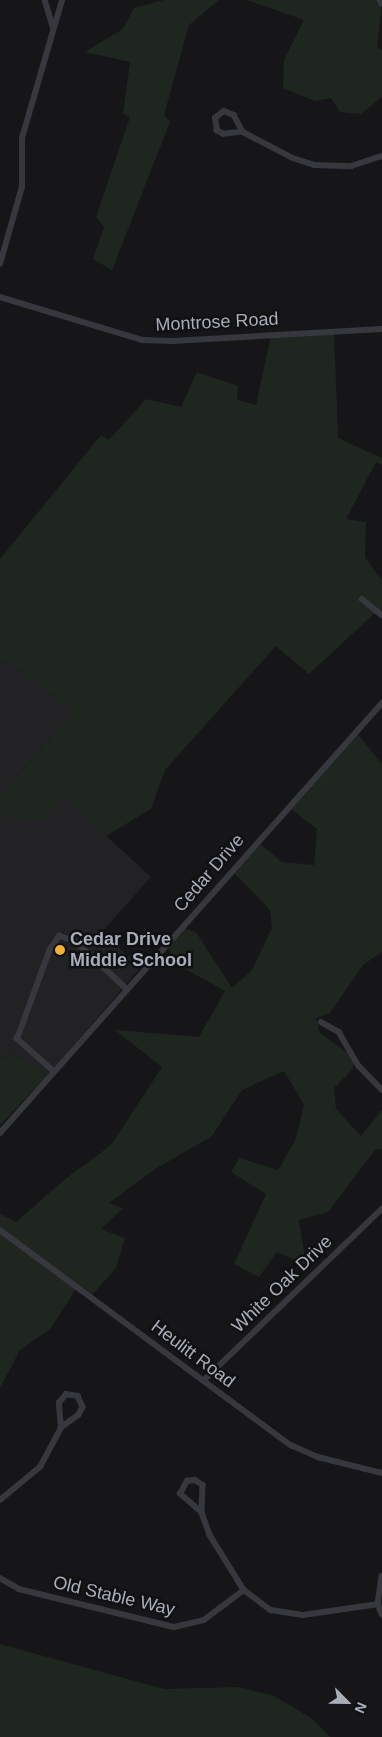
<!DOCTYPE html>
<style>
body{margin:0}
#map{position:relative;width:382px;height:1737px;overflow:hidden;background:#161618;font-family:Helvetica,sans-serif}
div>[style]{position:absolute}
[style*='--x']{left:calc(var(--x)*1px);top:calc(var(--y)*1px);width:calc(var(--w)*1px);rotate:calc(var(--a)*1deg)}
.built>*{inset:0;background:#222225}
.green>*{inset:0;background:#1e261f}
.minor>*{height:5.5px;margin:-2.75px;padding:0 2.75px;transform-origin:2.75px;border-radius:2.75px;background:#37383d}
.dots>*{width:14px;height:14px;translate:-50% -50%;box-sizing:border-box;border:2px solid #111113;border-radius:50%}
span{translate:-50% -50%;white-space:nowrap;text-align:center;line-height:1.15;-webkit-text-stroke:5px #111113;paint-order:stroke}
.street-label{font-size:18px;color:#a8adb8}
.poi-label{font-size:18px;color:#a8adb8;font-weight:700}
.left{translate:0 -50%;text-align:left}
.north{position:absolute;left:322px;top:1677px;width:50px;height:50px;-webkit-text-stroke:4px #111113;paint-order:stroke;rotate:113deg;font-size:14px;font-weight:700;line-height:20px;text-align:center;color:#a8adb8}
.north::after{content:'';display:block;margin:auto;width:18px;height:22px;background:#a8adb8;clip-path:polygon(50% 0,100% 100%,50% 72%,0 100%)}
</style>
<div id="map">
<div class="built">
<i style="clip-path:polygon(6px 660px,74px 711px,0 796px,0 665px)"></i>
<i style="clip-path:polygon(65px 798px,151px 877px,101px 933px,141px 967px,47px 1076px,13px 1053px,0 1062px,0 811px,10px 819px)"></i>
</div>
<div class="green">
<i style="clip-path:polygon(164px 0,219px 0,189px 25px,164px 115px,170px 122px,112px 270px,93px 259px,104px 227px,96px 217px,130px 117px,123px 114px,130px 62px,85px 52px,123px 29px,134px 8px)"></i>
<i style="clip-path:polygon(247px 0,382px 0,377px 48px,382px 50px,382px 97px,361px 114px,340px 112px,331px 98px,315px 101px,283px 88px,284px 60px,304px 20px)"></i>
<i style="clip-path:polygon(334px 331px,338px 438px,382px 458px,382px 465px,376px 462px,346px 519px,366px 522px,365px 557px,382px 581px,382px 618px,376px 612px,309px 674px,276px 646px,165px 770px,151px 809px,106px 836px,65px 798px,41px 819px,10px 819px,0 811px,0 796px,74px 711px,6px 660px,0 665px,0 559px,101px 435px,109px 440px,146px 399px,181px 407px,197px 372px,238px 386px,237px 400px,256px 405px,271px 335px)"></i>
<i style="clip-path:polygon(356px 732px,382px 764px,382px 952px,363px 965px,330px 1013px,316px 1018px,320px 1033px,353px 1057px,353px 1069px,334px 1088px,336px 1109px,361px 1136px,382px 1110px,382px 1149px,375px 1150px,328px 1212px,299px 1220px,306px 1265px,277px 1252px,259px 1277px,234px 1264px,266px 1194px,231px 1172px,239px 1158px,278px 1170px,295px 1141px,304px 1105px,284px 1071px,242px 1090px,212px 1136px,155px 1169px,109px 1203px,123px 1208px,101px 1229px,125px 1238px,116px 1268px,90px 1297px,77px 1287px,51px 1328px,20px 1350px,0 1388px,0 1214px,16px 1222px,64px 1180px,111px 1145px,162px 1067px,115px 1030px,199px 1037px,225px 991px,173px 962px,168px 945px,183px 928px,196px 932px,232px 988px,252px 970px,272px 928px,270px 910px,231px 870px,257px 841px,282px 862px,314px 865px,317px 829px,287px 806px)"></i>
<i style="clip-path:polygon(13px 1053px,47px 1076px,0 1125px,0 1062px)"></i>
<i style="clip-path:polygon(0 1644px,164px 1689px,238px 1687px,274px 1696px,311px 1718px,330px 1737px,0 1737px)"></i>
</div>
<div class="minor">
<i style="--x:45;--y:0;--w:28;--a:73"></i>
<i style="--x:380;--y:0;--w:4;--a:63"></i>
<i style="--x:224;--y:111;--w:11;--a:22"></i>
<i style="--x:234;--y:115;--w:19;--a:62"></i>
<i style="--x:243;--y:132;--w:20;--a:174"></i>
<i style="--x:223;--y:134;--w:7;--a:-153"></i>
<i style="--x:217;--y:131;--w:13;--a:-99"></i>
<i style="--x:215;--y:118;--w:11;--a:-38"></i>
<i style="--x:243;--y:132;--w:56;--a:27.5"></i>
<i style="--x:293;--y:158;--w:22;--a:18"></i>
<i style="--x:314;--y:165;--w:37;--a:2"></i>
<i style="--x:351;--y:166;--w:33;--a:-18"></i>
<i style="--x:0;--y:264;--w:80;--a:-74.1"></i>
<i style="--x:22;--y:187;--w:49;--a:-90"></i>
<i style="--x:22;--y:138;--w:144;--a:-73.8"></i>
<i style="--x:0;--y:297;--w:148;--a:16.8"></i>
<i style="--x:142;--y:340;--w:31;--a:2"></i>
<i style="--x:173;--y:341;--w:209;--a:-3.3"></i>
<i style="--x:362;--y:599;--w:26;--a:39"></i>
<i style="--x:321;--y:1022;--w:21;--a:29"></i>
<i style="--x:339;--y:1032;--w:39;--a:60"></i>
<i style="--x:359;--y:1066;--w:33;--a:46"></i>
<i style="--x:54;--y:1072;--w:50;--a:-138.3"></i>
<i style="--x:17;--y:1039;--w:96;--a:-69.9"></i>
<i style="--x:50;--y:949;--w:16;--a:-55"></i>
<i style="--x:59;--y:936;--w:17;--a:17"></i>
<i style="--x:75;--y:941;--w:71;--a:42.7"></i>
<i style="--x:0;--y:1133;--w:575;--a:-48.38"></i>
<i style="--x:0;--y:1230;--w:362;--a:36.5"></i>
<i style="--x:291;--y:1445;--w:30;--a:24"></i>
<i style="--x:318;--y:1457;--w:66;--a:14"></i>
<i style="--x:203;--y:1381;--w:248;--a:-43.9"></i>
<i style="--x:66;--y:1394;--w:12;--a:9"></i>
<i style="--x:78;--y:1396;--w:12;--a:66"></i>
<i style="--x:83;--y:1407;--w:9;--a:117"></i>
<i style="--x:79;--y:1415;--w:22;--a:144"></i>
<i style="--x:61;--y:1428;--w:25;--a:-95"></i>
<i style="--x:59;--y:1403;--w:11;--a:-52"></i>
<i style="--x:187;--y:1481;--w:8;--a:-7"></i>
<i style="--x:195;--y:1480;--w:9;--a:32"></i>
<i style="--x:203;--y:1485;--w:28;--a:92"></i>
<i style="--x:202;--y:1513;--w:29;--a:-139"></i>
<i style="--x:180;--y:1494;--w:15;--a:-62"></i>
<i style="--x:0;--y:1500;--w:52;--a:-39.5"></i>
<i style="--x:40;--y:1467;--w:44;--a:-61.7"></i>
<i style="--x:202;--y:1513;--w:23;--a:70"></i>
<i style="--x:210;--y:1535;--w:65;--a:58.3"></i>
<i style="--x:244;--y:1590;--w:34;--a:37"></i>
<i style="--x:271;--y:1610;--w:32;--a:9"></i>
<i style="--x:303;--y:1615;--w:76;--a:-8.3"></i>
<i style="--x:382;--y:1576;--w:28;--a:98"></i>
<i style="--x:378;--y:1604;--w:11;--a:68"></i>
<i style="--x:0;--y:1578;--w:22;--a:30"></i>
<i style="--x:19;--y:1589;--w:160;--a:13.8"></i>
<i style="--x:174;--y:1627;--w:31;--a:-13"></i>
<i style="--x:204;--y:1620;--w:50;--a:-36.9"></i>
</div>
<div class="dots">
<i style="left:60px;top:950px;background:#f2b134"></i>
</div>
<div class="street-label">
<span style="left:217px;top:322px;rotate:-3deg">Montrose Road</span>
<span style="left:209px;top:873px;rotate:-49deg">Cedar Drive</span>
<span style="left:282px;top:1284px;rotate:-44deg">White Oak Drive</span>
<span style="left:193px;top:1354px;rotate:37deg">Heulitt Road</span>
<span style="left:114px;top:1596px;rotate:13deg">Old Stable Way</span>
</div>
<div class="poi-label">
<span class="left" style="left:70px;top:950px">Cedar Drive<br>Middle School</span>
</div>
<div class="north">N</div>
</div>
